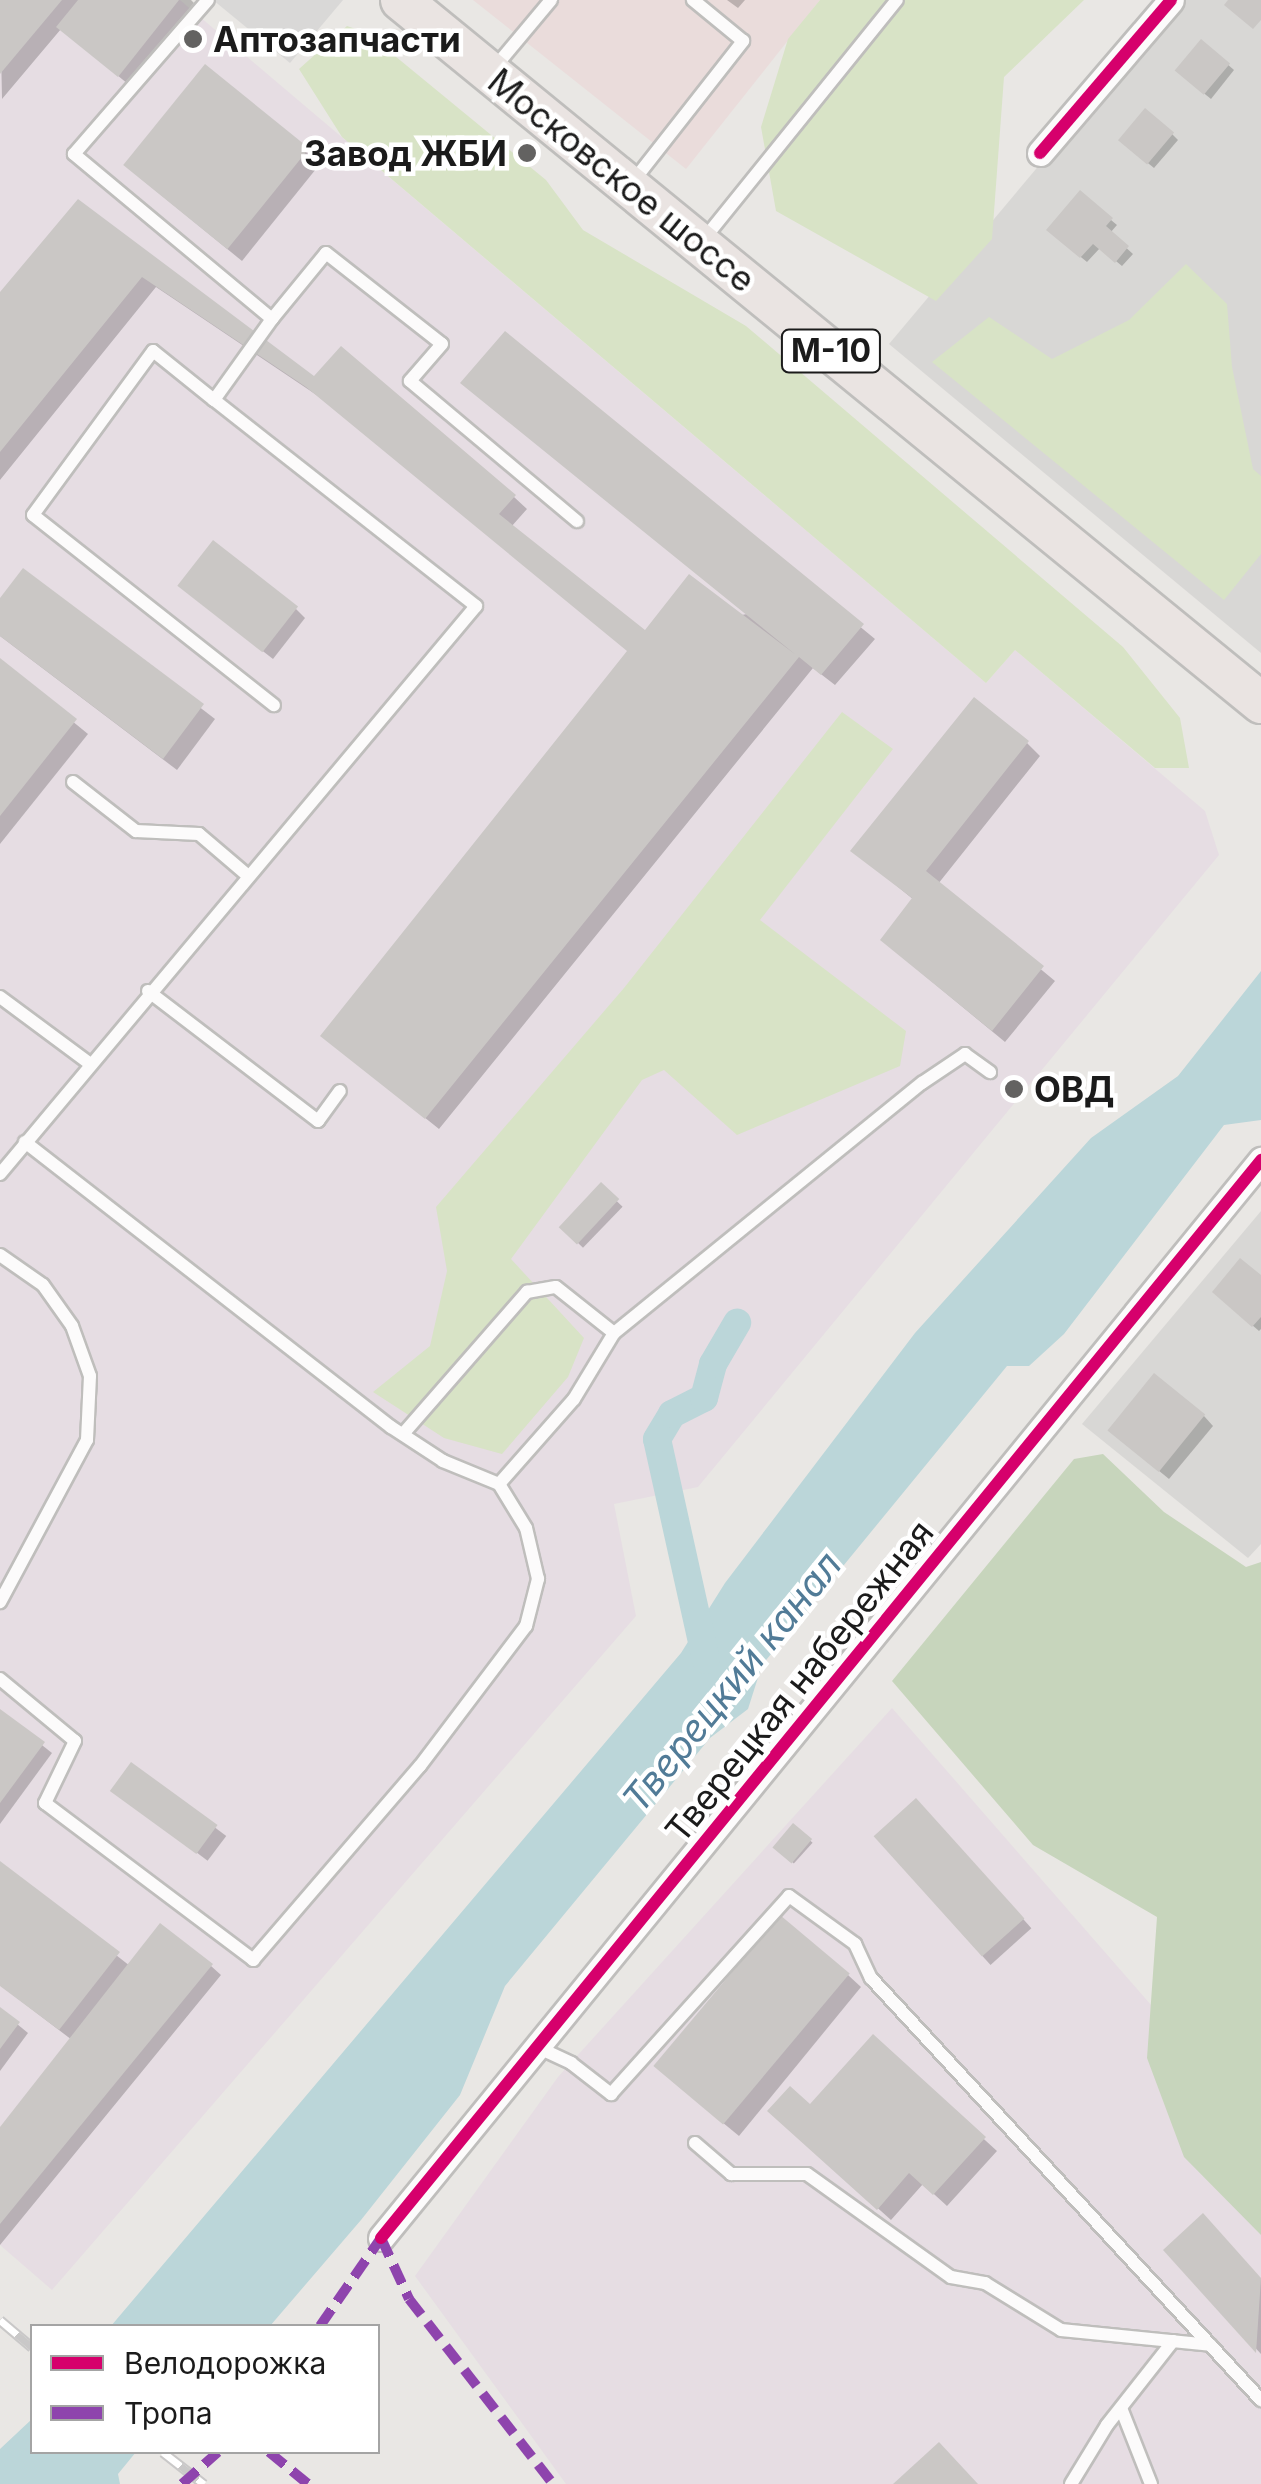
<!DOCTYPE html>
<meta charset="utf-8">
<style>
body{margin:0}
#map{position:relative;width:1261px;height:2484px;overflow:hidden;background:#e9e7e4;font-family:Inter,sans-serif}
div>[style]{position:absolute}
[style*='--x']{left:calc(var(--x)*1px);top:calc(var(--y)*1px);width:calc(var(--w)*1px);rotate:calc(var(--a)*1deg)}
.residential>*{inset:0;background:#d8d7d5}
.commercial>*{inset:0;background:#eadcdb}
.industrial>*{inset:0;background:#e6dde3}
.grass>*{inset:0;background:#d8e3c6}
.forest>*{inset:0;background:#c7d5bc}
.parking>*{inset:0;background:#d9d8d7}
.water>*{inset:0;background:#bbd6d9}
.shadow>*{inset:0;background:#0003;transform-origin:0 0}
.canal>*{height:28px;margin:-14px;padding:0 14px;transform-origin:14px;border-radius:14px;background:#bbd6d9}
.building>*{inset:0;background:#cac7c5;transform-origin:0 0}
.roads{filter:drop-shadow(2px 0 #bfbebc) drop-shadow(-2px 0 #bfbebc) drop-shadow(0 2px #bfbebc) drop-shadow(0 -2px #bfbebc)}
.service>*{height:12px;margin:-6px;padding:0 6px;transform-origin:6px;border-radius:6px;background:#fcfbfb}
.minor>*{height:25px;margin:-12.5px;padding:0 12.5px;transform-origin:12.5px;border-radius:12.5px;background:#fcfbfb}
.trunk>*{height:40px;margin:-20px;padding:0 20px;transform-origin:20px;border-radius:20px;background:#eae4e2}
.rail>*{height:11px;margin-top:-5.5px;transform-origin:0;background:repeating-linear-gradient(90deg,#fff 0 22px,#c9c8c8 0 44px);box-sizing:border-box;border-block:2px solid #c9c8c8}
.quiet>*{height:10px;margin-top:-5px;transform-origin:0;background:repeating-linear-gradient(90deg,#8e44ad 0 20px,transparent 0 30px)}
.cycleway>*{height:12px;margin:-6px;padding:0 6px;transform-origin:6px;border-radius:6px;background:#d6006c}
.dots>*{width:28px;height:28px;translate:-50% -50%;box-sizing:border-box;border:5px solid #fff;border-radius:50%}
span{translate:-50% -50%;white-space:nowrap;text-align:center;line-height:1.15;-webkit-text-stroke:9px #fff;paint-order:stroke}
.shield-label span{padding:2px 8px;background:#fff;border:2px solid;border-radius:8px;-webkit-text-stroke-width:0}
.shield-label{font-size:32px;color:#1b1b1b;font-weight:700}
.poi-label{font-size:35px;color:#1b1b1b;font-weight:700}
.left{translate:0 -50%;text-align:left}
.right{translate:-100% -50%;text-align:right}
.street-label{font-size:35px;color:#1b1b1b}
.water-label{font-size:38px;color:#517b97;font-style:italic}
.legend{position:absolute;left:30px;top:2324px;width:350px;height:130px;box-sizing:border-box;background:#fff;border:2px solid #a4a4a4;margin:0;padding:12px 18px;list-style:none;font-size:30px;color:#1b1b1b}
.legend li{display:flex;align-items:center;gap:20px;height:50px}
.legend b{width:50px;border:2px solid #a4a4a4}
</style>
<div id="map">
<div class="residential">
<i style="clip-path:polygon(1178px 0,1261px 0,1261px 653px,889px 344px)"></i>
<i style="clip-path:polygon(1261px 1211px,1261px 1544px,1248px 1558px,1082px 1424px)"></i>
</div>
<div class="commercial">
<i style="clip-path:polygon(473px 0,820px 0,686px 169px)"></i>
</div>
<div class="industrial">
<i style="clip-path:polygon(0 0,180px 0,986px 683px,1015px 650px,1205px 811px,1219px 855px,698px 1487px,614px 1504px,636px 1616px,52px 2290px,0 2245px)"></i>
<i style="clip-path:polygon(892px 1708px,1261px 2131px,1261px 2484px,566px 2484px,415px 2276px,558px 2077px)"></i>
</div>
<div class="grass">
<i style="clip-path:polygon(820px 0,1084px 0,1004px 77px,992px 239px,936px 301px,776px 211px,761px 127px,788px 39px)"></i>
<i style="clip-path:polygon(347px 26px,367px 33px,546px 180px,583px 230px,746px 326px,1123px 647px,1180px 718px,1189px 768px,1155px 768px,1015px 650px,986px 683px,342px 137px,299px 69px)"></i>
<i style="clip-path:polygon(1186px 264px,1227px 304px,1232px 367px,1253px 469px,1261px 476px,1261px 554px,1224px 600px,932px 362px,989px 317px,1052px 359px,1129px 320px)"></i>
<i style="clip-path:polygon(842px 712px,893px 749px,760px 920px,906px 1031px,900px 1066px,737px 1135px,664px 1070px,642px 1080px,511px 1259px,584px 1338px,568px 1377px,502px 1454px,444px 1438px,373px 1392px,430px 1346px,447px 1271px,436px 1207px,624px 988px)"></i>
</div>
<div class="forest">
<i style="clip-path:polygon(1103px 1454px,1164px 1512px,1246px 1567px,1261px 1562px,1261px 2235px,1184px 2157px,1147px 2058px,1157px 1917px,1033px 1845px,892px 1681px,1074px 1459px)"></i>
</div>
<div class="parking">
<i style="clip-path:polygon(213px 0,343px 0,290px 63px)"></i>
</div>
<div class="water">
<i style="clip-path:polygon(1261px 971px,1261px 1120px,1224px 1125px,1064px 1334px,1029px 1366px,1007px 1366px,762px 1665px,748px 1709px,710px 1738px,505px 1986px,460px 2095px,361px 2220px,270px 2326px,111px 2326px,681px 1653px,725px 1583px,915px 1333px,1091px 1138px,1178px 1076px)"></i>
<i style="clip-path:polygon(32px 2419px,32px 2452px,136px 2452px,118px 2474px,120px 2484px,0 2484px,0 2449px)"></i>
</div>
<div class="shadow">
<i style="clip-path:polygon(0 0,191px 0,194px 3px,128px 84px,61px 29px,2px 99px)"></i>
<i style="clip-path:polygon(727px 0,745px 0,738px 8px)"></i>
<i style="clip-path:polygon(1202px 42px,1234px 70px,1211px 99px,1184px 77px)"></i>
<i style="clip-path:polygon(205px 67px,320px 164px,242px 261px,139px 177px)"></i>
<i style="clip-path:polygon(1172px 134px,1178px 140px,1154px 168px,1127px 146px)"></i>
<i style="clip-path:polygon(78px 202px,315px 380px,514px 497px,527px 509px,511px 527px,645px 633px,747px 614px,463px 383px,505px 334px,875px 639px,835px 685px,813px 668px,439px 1129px,323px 1036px,630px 652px,318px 396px,156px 287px,0 480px,0 296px)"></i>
<i style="clip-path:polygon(1111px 220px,1117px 225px,1110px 233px,1133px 254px,1122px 266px,1100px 248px,1087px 262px,1055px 236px)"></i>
<i style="clip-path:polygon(23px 571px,215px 719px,177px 770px,0 636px,0 602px)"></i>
<i style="clip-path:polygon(191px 595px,296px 609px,305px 618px,273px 659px)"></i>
<i style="clip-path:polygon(0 662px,88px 734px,0 844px)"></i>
<i style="clip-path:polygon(1027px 743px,1040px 756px,938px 884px,1055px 981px,1005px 1042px,896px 952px,914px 900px,854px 851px)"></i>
<i style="left:601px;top:1186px;width:30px;height:57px;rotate:44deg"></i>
<i style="clip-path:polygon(1261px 1279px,1261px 1329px,1259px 1331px,1221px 1298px)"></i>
<i style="clip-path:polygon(1204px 1416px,1213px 1426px,1169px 1479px,1120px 1439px)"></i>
<i style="clip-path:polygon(0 1712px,52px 1753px,0 1824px)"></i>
<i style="left:132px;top:1765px;width:118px;height:31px;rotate:37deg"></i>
<i style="left:925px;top:1810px;width:159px;height:55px;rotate:48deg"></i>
<i style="left:794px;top:1826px;width:25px;height:28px;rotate:42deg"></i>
<i style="clip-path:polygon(0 1864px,130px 1966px,211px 1966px,221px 1975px,0 2245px,0 2131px,72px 2040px,0 1985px)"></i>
<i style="clip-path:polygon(848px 1975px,861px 1987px,739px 2136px,671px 2080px)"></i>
<i style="clip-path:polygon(0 2010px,28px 2033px,0 2071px)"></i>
<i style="clip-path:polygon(873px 2038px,997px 2151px,947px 2206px,923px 2184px,891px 2220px,783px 2123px,810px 2108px)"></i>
<i style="clip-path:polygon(1212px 2226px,1261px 2280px,1261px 2354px,1166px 2250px)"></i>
</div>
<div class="canal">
<i style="--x:706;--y:1660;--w:226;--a:-102.5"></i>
<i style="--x:657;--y:1439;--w:29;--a:-59"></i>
<i style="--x:672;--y:1414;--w:36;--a:-27"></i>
<i style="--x:704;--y:1398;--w:35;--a:-75"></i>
<i style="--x:713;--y:1364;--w:48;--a:-59.7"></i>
</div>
<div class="building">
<i style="clip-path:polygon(0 0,62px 0,0 74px)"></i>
<i style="clip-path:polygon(78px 0,179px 0,118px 77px,56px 27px)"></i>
<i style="clip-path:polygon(1228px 0,1261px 0,1261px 20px,1253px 29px,1224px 5px)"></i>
<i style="left:1201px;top:39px;width:38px;height:41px;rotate:40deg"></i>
<i style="left:205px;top:64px;width:134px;height:130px;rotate:39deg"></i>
<i style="left:1145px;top:108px;width:38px;height:42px;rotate:40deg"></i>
<i style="clip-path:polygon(1080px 190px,1113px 218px,1106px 226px,1129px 246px,1115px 263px,1093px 244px,1080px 258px,1046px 230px)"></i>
<i style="clip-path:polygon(78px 199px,314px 376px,341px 346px,516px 495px,499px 514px,645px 630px,689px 574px,796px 655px,460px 383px,505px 331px,864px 624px,821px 675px,799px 657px,425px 1119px,320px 1036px,627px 651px,306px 387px,142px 277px,0 452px,0 292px)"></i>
<i style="left:213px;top:540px;width:108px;height:58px;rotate:38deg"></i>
<i style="clip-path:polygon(23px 568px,204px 704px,163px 759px,0 636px,0 598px)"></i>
<i style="clip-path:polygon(0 658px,77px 719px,0 816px)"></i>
<i style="clip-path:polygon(974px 697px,1029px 741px,926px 871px,1044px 966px,992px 1031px,880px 940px,912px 898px,850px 851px)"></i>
<i style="left:601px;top:1182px;width:25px;height:62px;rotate:43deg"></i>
<i style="clip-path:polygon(1240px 1258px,1261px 1275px,1261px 1317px,1252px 1327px,1212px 1292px)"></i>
<i style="left:1154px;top:1373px;width:66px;height:74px;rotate:39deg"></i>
<i style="clip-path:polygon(0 1709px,45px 1742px,0 1803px)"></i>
<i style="left:131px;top:1762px;width:107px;height:36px;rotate:36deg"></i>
<i style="left:916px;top:1798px;width:162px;height:57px;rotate:48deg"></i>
<i style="left:793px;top:1823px;width:25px;height:32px;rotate:40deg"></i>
<i style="clip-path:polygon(0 1861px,120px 1952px,59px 2030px,0 1986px)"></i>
<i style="left:780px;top:1915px;width:91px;height:197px;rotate:40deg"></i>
<i style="clip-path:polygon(160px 1923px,213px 1964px,0 2224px,0 2127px)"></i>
<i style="clip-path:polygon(0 2007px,20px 2022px,0 2049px)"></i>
<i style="clip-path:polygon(873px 2034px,986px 2137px,933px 2195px,909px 2173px,877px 2210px,767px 2111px,790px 2086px,810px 2104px)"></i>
<i style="clip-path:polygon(1203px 2213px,1261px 2278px,1256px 2353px,1163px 2250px)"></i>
<i style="clip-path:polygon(939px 2442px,978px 2484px,893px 2484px)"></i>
</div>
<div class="roads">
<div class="service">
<i style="--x:495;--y:67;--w:87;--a:-50.1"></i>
<i style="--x:631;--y:184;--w:182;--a:-51.9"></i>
<i style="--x:743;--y:41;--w:65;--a:-140.6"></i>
<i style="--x:704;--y:239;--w:307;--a:-51.1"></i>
<i style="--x:272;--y:319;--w:85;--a:-50.7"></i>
<i style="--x:326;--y:253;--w:147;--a:38.1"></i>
<i style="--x:442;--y:344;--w:49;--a:130.9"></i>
<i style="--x:410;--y:381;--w:218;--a:40"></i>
<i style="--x:214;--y:400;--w:78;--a:-141.2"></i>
<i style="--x:153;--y:351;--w:203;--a:126.2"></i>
<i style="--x:33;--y:515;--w:307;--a:38.3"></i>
<i style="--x:73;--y:782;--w:80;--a:37.9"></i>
<i style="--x:136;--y:831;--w:63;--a:2.7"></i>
<i style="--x:199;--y:834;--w:63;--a:40.5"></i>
<i style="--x:148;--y:991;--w:214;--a:37.4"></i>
<i style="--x:318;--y:1121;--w:37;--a:-54"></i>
<i style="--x:0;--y:997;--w:111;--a:36.6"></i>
<i style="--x:0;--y:1174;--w:741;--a:-50.04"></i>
<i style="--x:476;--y:606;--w:333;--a:-141.8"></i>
<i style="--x:214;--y:400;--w:100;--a:-54.4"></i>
<i style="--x:272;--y:319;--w:258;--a:-140.2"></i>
<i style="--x:74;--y:154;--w:204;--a:-49"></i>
<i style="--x:0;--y:1255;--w:52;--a:34.9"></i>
<i style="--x:43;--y:1285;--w:50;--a:54.7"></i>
<i style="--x:72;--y:1326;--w:53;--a:70.2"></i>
<i style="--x:90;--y:1376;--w:64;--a:92.7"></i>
<i style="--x:87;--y:1440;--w:184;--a:118.2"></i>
<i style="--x:403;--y:1434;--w:189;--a:-48.9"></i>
<i style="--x:527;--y:1292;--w:29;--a:-10"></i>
<i style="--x:556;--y:1287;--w:74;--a:38.4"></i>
<i style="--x:614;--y:1333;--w:397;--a:-39.1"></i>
<i style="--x:922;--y:1083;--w:52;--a:-34"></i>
<i style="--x:965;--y:1054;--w:31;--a:36"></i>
<i style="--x:499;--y:1484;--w:113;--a:-48.6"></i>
<i style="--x:574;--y:1399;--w:77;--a:-58.8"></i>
<i style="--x:0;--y:1679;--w:97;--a:39.6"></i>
<i style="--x:75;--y:1741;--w:69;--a:115.8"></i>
<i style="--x:45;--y:1803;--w:261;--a:37"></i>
<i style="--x:253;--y:1960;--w:256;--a:-49.3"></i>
<i style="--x:420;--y:1766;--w:176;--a:-52.9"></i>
<i style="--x:526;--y:1626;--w:49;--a:-75.7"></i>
<i style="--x:538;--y:1579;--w:52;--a:-103.2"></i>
<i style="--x:526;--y:1528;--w:52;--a:-121.5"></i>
<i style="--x:499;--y:1484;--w:61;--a:-157.7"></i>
<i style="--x:443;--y:1461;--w:62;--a:-146.8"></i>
<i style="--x:391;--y:1427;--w:464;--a:-142.1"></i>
<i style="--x:537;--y:2047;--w:38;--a:25"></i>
<i style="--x:571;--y:2063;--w:51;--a:37.8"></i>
<i style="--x:611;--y:2094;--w:266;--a:-48"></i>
<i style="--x:789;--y:1896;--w:82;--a:36"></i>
<i style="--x:855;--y:1944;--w:38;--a:65"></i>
<i style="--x:871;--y:1978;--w:575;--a:47.26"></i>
<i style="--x:695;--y:2143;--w:48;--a:40.7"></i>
<i style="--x:731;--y:2174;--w:76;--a:0"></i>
<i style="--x:807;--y:2174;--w:177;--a:35.6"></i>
<i style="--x:951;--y:2277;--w:35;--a:10"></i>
<i style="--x:985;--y:2283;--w:89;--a:31.7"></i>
<i style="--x:1061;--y:2330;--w:150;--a:5.7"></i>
<i style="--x:1121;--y:2408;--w:82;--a:68.5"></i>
<i style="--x:1071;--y:2484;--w:69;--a:-58.6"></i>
<i style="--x:1107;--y:2425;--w:107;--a:-51.8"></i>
</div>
<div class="minor">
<i style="--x:1040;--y:153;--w:201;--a:-49.4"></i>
<i style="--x:381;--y:2238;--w:1392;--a:-50.77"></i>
</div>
<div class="trunk">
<i style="--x:401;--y:0;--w:1111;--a:39.26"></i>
</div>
</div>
<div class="rail">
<i style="--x:0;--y:2320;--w:42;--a:40.2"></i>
<i style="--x:163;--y:2452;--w:52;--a:38"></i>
</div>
<div class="quiet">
<i style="--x:381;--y:2238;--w:67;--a:65.3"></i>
<i style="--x:409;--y:2299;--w:234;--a:52.1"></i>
<i style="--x:320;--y:2326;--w:107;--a:-55.3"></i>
<i style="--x:269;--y:2452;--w:50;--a:39.4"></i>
<i style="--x:182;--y:2484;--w:48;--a:-41.6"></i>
</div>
<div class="cycleway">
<i style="--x:1040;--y:153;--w:201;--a:-49.4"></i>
<i style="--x:381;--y:2238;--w:1392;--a:-50.77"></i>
</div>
<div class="dots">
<i style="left:193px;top:39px;background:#636261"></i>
<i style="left:527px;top:153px;background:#636261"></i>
<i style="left:1014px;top:1089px;background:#636261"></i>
</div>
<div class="shield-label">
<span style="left:831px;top:351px">М-10</span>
</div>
<div class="poi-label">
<span class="left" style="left:213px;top:39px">Аптозапчасти</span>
<span class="right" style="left:507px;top:153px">Завод ЖБИ</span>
<span class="left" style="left:1034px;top:1089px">ОВД</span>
</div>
<div class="street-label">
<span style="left:622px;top:180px;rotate:39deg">Московское шоссе</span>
<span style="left:799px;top:1681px;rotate:-51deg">Тверецкая набережная</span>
</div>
<div class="water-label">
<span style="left:732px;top:1682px;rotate:-51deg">Тверецкий канал</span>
</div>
<ul class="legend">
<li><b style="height:12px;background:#d6006c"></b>Велодорожка</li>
<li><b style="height:12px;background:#8e44ad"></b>Тропа</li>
</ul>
</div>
